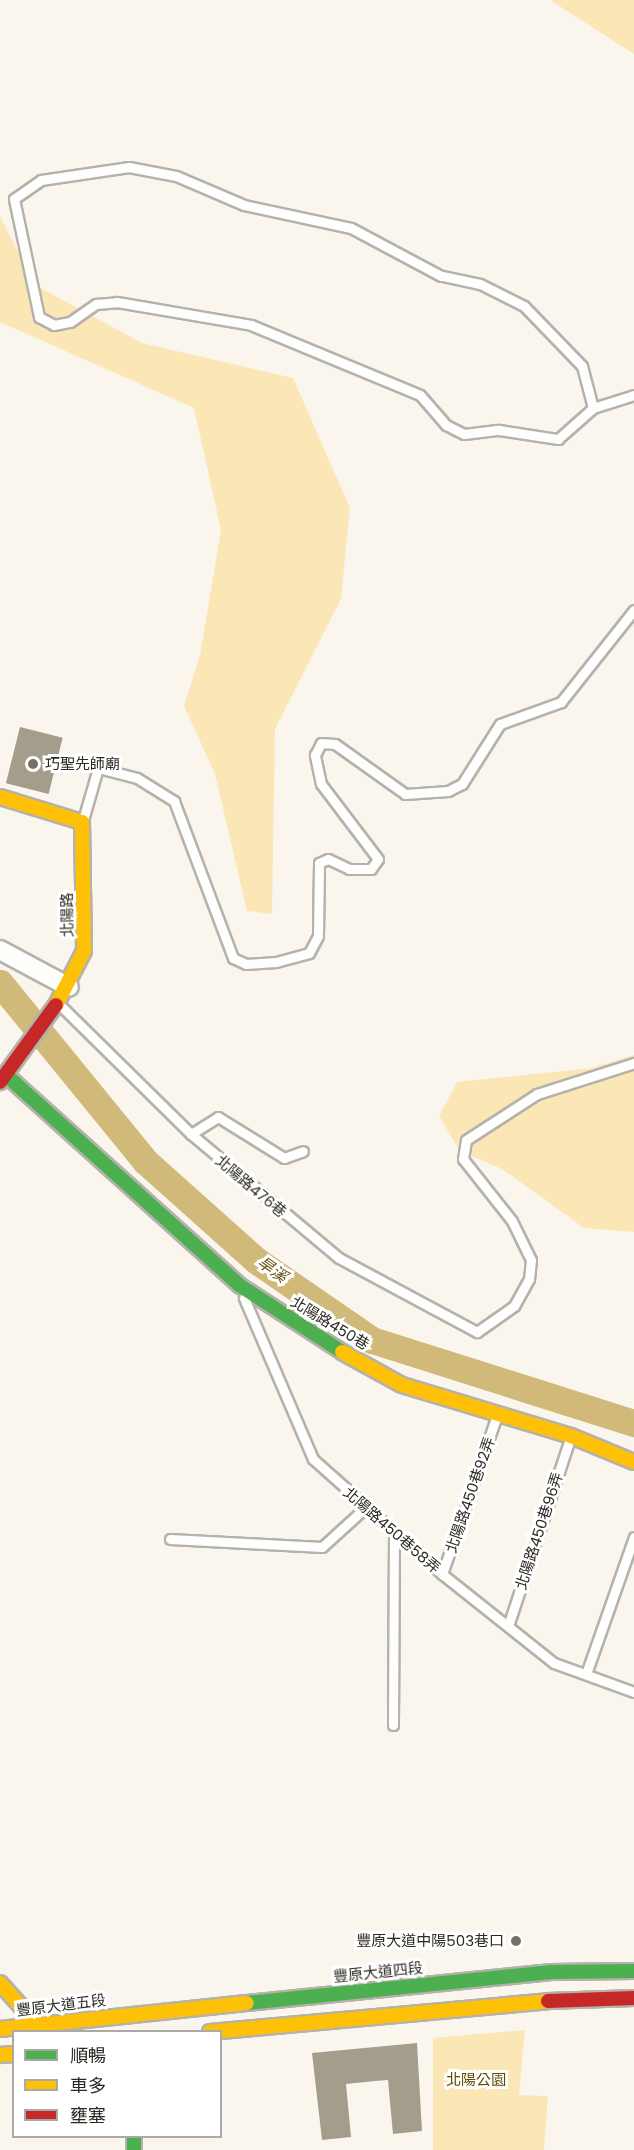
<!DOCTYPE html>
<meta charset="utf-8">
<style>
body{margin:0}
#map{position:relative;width:634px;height:2150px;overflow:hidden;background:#faf6ee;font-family:Poppins,"Noto Sans TC",sans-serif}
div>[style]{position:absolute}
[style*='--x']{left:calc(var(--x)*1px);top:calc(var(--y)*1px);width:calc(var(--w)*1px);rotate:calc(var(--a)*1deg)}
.green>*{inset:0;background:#fbe7b5}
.river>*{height:27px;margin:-13.5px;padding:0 13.5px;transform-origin:13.5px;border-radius:13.5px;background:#d1b97a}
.building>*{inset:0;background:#a49d8c;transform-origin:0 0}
.roads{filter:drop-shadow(2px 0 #b5b2ab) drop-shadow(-2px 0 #b5b2ab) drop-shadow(0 2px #b5b2ab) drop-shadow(0 -2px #b5b2ab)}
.lane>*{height:9px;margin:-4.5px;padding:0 4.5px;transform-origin:4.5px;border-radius:4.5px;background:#fefefc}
.street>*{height:18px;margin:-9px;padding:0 9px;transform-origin:9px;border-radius:9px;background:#fefefc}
.fast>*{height:14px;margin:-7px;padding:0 7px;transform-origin:7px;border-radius:7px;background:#4caf50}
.slow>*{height:14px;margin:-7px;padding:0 7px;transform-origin:7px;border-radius:7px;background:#ffc107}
.jam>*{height:14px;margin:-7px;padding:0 7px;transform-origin:7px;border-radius:7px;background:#c62828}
.dots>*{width:16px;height:16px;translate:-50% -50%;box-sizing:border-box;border:3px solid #fff;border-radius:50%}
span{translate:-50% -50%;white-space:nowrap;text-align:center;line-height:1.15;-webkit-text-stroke:6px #fff;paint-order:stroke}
.poi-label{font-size:15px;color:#2c2922}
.left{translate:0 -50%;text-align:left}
.right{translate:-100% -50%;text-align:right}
.street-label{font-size:15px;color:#2c2922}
.park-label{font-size:15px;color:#5f4900}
.water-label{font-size:16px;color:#67500b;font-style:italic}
.legend{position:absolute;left:12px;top:2030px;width:210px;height:108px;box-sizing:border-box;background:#fff;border:2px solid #aba9a7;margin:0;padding:8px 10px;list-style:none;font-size:18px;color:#2c2922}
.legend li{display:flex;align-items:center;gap:12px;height:30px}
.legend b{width:30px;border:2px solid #aba9a7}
</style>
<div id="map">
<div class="green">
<i style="clip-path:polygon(552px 0,634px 0,634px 54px,553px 2px)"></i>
<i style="clip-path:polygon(0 216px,35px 285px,142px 343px,293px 378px,350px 508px,341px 599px,275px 729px,272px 914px,247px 911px,215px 774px,184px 706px,200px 655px,221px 530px,194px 408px,0 322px)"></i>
<i style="clip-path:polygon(634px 1055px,634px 1232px,584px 1228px,502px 1169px,460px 1151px,439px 1116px,457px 1082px,592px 1068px)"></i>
<i style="clip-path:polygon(525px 2030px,519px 2095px,548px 2096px,544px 2150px,433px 2150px,433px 2038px)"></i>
</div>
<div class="river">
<i style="--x:0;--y:983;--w:230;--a:50.8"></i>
<i style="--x:145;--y:1161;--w:150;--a:41.8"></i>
<i style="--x:257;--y:1261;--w:140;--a:34.5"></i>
<i style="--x:372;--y:1340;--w:275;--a:17.6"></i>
</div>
<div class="building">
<i style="left:20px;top:727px;width:44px;height:58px;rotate:14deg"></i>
<i style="clip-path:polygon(417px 2043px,422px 2131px,393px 2134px,388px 2080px,375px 2081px,346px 2084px,351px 2137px,322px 2140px,312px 2053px)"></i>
</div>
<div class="roads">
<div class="lane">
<i style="--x:593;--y:408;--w:43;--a:-104.7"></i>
<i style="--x:582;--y:366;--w:83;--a:-134"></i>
<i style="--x:524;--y:306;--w:49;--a:-153.4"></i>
<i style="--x:480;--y:284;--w:40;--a:-168"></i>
<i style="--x:441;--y:276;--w:102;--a:-151.9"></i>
<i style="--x:351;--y:228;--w:109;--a:-167.9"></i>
<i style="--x:244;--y:205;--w:74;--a:-156.9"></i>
<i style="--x:176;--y:176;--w:48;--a:-169.2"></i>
<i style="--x:129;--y:167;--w:89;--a:171.6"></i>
<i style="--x:41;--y:180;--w:33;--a:145"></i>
<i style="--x:14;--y:199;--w:121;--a:78"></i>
<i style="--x:39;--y:317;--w:17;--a:28"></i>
<i style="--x:54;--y:325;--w:16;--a:-11"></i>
<i style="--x:70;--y:322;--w:32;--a:-35"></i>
<i style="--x:96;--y:304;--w:21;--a:-5"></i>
<i style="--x:117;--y:302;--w:136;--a:9.7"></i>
<i style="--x:251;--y:325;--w:183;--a:22.5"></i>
<i style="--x:420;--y:395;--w:40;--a:49"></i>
<i style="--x:446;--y:425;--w:20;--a:27"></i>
<i style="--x:464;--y:434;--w:35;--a:-7"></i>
<i style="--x:499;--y:430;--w:60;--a:8.7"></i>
<i style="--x:558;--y:439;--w:47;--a:-41.5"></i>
<i style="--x:593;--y:408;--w:43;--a:-17.6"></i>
<i style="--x:83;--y:820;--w:54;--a:-73.9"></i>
<i style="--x:98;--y:768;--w:40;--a:14.4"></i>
<i style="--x:137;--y:778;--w:44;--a:31.9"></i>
<i style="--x:174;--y:801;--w:168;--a:69.4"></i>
<i style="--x:233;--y:958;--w:14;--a:25"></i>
<i style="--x:246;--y:964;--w:30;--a:-4"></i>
<i style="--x:276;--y:962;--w:34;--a:-15"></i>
<i style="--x:309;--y:953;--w:19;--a:-62"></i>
<i style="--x:318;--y:936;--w:73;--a:-89.2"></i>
<i style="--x:319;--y:863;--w:10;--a:-24"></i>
<i style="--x:328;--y:859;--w:23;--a:25"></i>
<i style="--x:349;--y:869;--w:22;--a:0"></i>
<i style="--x:371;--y:869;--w:12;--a:-55"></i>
<i style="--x:378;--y:859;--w:94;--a:-127.2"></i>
<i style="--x:321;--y:784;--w:30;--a:-102"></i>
<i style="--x:315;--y:755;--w:13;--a:-63"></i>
<i style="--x:321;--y:743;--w:14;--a:4"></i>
<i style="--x:335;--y:744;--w:86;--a:35.5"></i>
<i style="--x:405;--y:794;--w:43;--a:-4"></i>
<i style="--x:448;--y:791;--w:16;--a:-27"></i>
<i style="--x:462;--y:784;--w:71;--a:-57.7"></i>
<i style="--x:500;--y:724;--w:65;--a:-19.8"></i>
<i style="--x:561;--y:702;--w:117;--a:-51.6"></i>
<i style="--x:59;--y:1004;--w:185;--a:44.6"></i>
<i style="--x:191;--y:1134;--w:193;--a:40"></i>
<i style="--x:339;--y:1258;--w:157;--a:28.2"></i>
<i style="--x:477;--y:1332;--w:45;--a:-35.1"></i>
<i style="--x:514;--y:1306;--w:31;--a:-61"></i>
<i style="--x:529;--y:1279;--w:19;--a:-84"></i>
<i style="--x:531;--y:1260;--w:43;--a:-116"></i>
<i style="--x:512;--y:1221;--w:79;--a:-128.3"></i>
<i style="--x:463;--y:1159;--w:19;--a:-81"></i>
<i style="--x:466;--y:1140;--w:85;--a:-32.9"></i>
<i style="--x:537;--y:1094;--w:102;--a:-17.7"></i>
<i style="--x:191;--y:1134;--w:32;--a:-32"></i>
<i style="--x:218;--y:1117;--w:78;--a:31.8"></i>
<i style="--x:284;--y:1158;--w:20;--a:-20"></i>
<i style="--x:244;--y:1298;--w:175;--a:66.8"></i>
<i style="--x:313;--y:1459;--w:173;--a:41.7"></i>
<i style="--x:442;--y:1574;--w:143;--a:38.5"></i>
<i style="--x:554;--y:1663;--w:85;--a:19.9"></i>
<i style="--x:170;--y:1539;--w:152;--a:3"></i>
<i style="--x:322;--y:1547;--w:58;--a:-42.2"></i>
<i style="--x:442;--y:1574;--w:168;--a:-70.9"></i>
<i style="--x:508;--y:1626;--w:198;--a:-71.7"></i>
<i style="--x:586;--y:1674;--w:145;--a:-70.7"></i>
<i style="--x:393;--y:1725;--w:192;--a:-89.7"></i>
</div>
<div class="street">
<i style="--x:0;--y:950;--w:78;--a:28.2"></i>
</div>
<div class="fast">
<i style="--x:6;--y:1075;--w:314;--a:42"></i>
<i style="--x:239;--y:1285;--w:123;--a:33"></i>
<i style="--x:247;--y:2003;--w:306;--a:-5.8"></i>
<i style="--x:551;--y:1972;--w:83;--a:-0.7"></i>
<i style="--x:134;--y:2136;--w:14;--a:90"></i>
</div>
<div class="slow">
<i style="--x:0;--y:797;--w:86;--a:17"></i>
<i style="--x:82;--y:822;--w:129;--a:89.1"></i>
<i style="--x:84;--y:951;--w:61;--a:117.4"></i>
<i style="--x:342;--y:1352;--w:68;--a:28.8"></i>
<i style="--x:402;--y:1385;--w:177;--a:16.8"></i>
<i style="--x:571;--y:1436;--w:68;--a:22.4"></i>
<i style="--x:0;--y:1983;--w:66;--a:48.1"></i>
<i style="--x:0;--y:2029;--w:248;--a:-6"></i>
<i style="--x:210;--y:2032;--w:339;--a:-5.2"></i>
<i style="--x:0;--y:2055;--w:14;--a:-4"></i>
</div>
<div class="jam">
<i style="--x:0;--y:1082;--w:95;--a:-54"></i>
<i style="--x:548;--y:2001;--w:86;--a:-2"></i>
</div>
</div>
<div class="dots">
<i style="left:33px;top:764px;background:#747169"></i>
<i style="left:516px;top:1941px;background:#747169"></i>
</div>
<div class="poi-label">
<span class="left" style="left:45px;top:764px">巧聖先師廟</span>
<span class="right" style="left:504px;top:1941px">豐原大道中陽503巷口</span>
</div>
<div class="street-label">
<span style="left:67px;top:915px;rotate:-91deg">北陽路</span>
<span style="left:251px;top:1186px;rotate:40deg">北陽路476巷</span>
<span style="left:330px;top:1323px;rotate:31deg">北陽路450巷</span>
<span style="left:470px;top:1495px;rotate:-71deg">北陽路450巷92弄</span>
<span style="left:392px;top:1530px;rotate:41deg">北陽路450巷58弄</span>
<span style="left:539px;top:1531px;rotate:-72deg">北陽路450巷96弄</span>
<span style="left:378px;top:1972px;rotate:-6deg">豐原大道四段</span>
<span style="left:61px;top:2005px;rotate:-7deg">豐原大道五段</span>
</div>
<div class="park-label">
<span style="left:476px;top:2080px">北陽公園</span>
</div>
<div class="water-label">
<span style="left:272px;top:1270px;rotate:35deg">旱溪</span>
</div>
<ul class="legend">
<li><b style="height:8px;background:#4caf50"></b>順暢</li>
<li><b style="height:8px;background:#ffc107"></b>車多</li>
<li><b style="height:8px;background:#c62828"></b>壅塞</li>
</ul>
</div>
